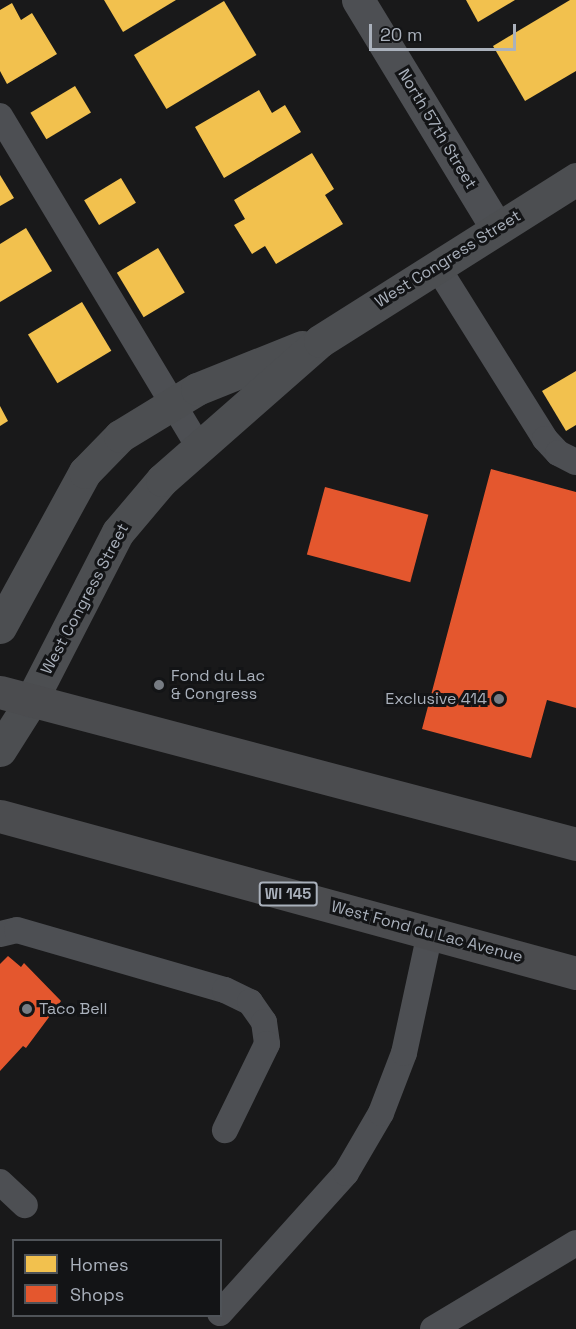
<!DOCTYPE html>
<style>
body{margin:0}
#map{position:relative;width:576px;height:1329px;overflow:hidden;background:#19191a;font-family:"Space Grotesk",sans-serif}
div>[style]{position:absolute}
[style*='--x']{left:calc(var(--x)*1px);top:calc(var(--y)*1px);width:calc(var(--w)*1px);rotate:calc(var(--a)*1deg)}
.homes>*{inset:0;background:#f2c14e;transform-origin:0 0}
.shops>*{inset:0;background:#e4572e;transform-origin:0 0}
.lane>*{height:26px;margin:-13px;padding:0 13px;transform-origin:13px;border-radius:13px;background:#4d4f53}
.street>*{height:33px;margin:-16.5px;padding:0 16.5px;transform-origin:16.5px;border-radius:16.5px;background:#4d4f53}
.secondary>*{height:33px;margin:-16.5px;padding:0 16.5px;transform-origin:16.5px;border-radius:16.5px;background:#4c4e51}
.primary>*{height:33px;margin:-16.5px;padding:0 16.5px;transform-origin:16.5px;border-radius:16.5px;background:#4b4c4f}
.dots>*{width:16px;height:16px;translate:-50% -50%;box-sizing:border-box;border:3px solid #131416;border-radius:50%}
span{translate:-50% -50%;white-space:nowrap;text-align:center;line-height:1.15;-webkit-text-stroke:6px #131416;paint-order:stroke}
.shield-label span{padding:2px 4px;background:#131416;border:2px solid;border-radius:4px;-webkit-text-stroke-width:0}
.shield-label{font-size:15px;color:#aab1bc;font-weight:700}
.street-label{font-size:16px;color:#aab1bc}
.poi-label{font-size:16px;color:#aab1bc}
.left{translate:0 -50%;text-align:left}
.right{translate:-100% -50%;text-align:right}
.legend{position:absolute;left:12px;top:1239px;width:210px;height:78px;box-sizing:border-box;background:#131416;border:2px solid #4f5358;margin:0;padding:8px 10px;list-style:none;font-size:18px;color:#aab1bc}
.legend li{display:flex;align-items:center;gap:12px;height:30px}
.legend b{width:30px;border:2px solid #4f5358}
.scale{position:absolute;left:369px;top:24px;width:147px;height:27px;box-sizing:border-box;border:3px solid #aab1bc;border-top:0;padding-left:8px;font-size:18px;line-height:21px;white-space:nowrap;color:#aab1bc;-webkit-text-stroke:4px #131416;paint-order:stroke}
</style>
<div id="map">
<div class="homes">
<i style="clip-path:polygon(104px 0,176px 0,123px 32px)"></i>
<i style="clip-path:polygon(466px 0,515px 0,478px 22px)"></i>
<i style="clip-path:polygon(570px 0,576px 0,576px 71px,525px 101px,493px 46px)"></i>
<i style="left:224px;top:1px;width:63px;height:105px;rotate:59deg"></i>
<i style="clip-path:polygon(12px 3px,21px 20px,32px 13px,57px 54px,7px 84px,0 71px,0 10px)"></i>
<i style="left:75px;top:86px;width:31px;height:52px;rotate:59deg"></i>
<i style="clip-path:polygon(259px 90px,272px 113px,285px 105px,301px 132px,224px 178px,195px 127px)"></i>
<i style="clip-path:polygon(312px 153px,334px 189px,325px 195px,343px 224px,276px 264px,265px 246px,252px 254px,234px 225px,245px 219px,234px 200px)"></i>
<i style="clip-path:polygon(0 175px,14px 198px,0 206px)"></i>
<i style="left:121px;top:178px;width:29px;height:43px;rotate:59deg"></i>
<i style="clip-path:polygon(26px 228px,52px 271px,0 302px,0 244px)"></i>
<i style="left:158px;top:248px;width:52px;height:48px;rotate:59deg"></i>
<i style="left:82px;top:302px;width:57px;height:63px;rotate:59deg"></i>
<i style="clip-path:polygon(576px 371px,576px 425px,566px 431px,542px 391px)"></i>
<i style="clip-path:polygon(0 406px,8px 421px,0 426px)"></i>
</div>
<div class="shops">
<i style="clip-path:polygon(491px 469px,576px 492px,576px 708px,547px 700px,531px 758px,422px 729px)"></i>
<i style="left:325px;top:487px;width:107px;height:70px;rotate:15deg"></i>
<i style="clip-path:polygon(8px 956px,21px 967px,24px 963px,61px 1001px,26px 1048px,23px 1046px,0 1071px,0 964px)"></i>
</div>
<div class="lane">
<i style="--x:0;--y:116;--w:386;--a:59"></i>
<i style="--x:436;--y:265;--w:205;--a:57.9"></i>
<i style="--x:545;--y:439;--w:19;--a:47"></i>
<i style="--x:558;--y:453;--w:20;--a:27"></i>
<i style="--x:0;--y:934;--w:17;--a:-13"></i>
<i style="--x:17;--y:930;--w:216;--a:16.1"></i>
<i style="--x:225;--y:990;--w:28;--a:26"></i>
<i style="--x:250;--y:1002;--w:24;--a:55"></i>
<i style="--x:264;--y:1022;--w:22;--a:82"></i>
<i style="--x:267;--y:1044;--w:96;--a:116"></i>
<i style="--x:0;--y:1182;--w:34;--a:43"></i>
<i style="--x:220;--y:1313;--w:188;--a:-48"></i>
<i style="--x:346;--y:1173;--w:69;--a:-59.7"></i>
<i style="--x:381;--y:1113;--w:64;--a:-69"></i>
<i style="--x:404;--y:1053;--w:123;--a:-77.8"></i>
<i style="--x:433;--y:1329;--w:167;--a:-31"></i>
</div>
<div class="street">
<i style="--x:358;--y:0;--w:266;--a:58.7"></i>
</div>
<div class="secondary">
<i style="--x:0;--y:627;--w:177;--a:-61.3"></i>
<i style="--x:85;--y:472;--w:50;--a:-45.8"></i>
<i style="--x:120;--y:436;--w:90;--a:-31.4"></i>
<i style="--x:197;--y:389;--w:113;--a:-21.8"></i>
<i style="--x:0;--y:750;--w:58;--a:-57.7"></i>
<i style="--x:31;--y:701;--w:190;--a:-62.8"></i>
<i style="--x:118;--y:532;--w:68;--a:-49.8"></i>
<i style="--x:162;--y:480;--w:210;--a:-41.3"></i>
<i style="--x:320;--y:341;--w:303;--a:-32.3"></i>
</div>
<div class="primary">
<i style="--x:0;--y:692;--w:596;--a:14.78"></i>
<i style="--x:0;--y:816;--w:597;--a:15.25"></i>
</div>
<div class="dots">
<i style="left:159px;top:685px;background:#777c83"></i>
<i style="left:499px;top:699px;background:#777c83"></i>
<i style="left:27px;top:1009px;background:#777c83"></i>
</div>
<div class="shield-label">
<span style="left:288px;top:894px">WI 145</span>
</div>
<div class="street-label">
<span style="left:437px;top:129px;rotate:59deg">North 57th Street</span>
<span style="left:448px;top:259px;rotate:-32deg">West Congress Street</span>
<span style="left:85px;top:599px;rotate:-62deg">West Congress Street</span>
<span style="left:427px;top:932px;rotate:15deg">West Fond du Lac Avenue</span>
</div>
<div class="poi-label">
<span class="left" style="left:171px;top:685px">Fond du Lac<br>&amp; Congress</span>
<span class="right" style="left:487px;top:699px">Exclusive 414</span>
<span class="left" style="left:39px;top:1009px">Taco Bell</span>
</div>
<ul class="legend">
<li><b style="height:16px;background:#f2c14e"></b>Homes</li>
<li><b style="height:16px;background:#e4572e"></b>Shops</li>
</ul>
<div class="scale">20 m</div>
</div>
